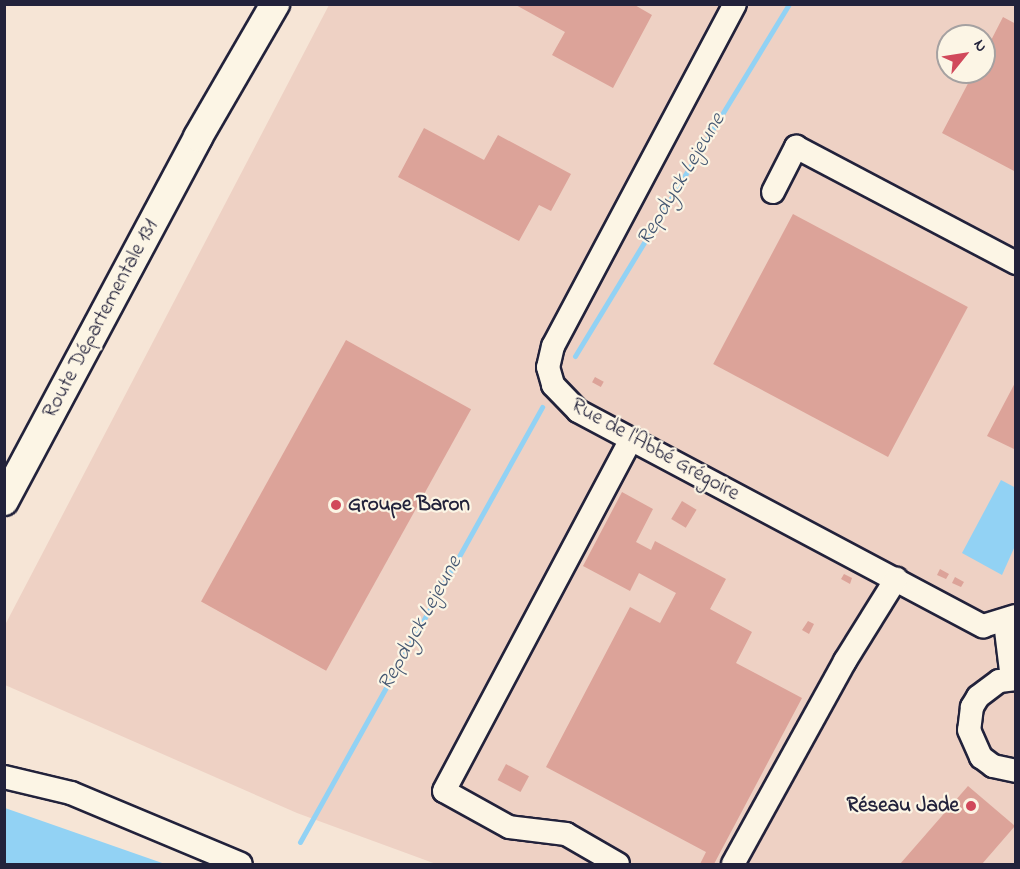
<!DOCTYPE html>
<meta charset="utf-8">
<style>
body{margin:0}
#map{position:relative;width:1020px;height:869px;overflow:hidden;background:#f6e5d6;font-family:"Indie Flower",sans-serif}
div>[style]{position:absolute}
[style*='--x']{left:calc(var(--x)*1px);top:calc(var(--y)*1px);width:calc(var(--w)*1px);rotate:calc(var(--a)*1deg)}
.built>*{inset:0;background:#eed1c4}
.water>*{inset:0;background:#92d2f4}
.stream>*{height:5px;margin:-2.5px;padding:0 2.5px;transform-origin:2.5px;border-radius:2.5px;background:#92d2f4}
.building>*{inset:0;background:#dca399;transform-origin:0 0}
.roads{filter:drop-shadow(2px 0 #22223b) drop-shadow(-2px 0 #22223b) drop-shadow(0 2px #22223b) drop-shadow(0 -2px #22223b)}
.minor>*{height:22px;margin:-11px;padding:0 11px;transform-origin:11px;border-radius:11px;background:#fcf5e5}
.major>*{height:28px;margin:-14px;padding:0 14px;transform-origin:14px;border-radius:14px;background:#fcf5e5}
.dots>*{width:16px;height:16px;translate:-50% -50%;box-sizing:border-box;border:3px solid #fcf5e5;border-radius:50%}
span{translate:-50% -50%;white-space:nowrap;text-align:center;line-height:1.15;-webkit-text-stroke:4.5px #fcf5e5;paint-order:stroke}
.street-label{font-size:21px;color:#22223b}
.poi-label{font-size:21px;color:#22223b;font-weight:700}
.left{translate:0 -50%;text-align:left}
.right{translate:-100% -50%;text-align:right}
.water-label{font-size:22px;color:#445772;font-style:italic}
.frame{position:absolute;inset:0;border:6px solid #22223b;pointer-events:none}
.north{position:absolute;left:936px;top:24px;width:60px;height:60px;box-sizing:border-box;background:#fcf5e5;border:2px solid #a5a1a1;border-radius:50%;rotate:60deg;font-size:16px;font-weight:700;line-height:24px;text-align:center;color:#22223b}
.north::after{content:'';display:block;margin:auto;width:21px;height:27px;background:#d1495b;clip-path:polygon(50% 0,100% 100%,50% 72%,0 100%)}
</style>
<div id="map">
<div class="built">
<i style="clip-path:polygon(evenodd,329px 5px,1015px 5px,1015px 864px,436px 864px,297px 813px,5px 685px,5px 625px,329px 5px,948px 36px,984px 36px,984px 72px,948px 72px,948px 36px)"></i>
</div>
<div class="water">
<i style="clip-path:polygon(1001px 480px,1016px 488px,1015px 546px,1002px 575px,962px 553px)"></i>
<i style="clip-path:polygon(5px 808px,165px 864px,5px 864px)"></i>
</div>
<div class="stream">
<i style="--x:575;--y:356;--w:412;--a:-58.7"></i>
<i style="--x:300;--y:842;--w:498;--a:-60.9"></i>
</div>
<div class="building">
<i style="clip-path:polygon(514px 4px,633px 4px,652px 15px,613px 88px,552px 55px,565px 32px)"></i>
<i style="clip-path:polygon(1003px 17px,1016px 24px,1016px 172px,942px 133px,974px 72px,984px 72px,984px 54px)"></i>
<i style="clip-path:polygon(424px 128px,484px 160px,498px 135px,571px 174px,551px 211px,539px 205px,519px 241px,398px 177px)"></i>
<i style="left:793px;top:214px;width:198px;height:170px;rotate:28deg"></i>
<i style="left:346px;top:340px;width:143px;height:299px;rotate:29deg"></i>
<i style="left:595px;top:377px;width:10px;height:6px;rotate:29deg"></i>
<i style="clip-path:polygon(1016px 381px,1016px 450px,987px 436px)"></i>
<i style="clip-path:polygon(622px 492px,653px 509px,636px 542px,651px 550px,655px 541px,726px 579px,710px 609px,752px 632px,736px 663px,802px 698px,714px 864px,700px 864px,706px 852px,546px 767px,630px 607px,660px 623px,676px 593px,639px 573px,630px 591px,583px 566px)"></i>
<i style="left:682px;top:501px;width:17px;height:21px;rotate:31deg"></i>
<i style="clip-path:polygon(940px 569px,949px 574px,946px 579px,937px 575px)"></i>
<i style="clip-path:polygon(844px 574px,852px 578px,850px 584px,841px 579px)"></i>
<i style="clip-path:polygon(955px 577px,964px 582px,961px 587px,952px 583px)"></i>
<i style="clip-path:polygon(808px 621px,814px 624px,809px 634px,802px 630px)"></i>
<i style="left:506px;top:764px;width:26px;height:18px;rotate:28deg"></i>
<i style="clip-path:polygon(968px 786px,1015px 826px,982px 864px,900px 864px)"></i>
</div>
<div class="roads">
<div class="minor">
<i style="--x:735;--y:4;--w:387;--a:118"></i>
<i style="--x:553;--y:346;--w:22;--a:103"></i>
<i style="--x:548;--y:367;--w:19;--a:74"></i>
<i style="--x:553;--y:385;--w:36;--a:46"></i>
<i style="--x:578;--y:411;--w:459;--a:28"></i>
<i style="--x:983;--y:626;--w:34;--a:-17"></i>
<i style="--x:773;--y:192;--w:51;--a:-62.9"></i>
<i style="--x:796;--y:147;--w:249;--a:27.8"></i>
<i style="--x:1005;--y:622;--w:57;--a:83"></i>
<i style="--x:1016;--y:679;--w:17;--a:173"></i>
<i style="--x:999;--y:681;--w:26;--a:143"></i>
<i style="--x:978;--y:697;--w:12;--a:121"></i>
<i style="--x:972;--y:707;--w:23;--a:97"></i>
<i style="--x:969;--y:730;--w:30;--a:66"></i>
<i style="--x:981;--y:757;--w:15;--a:37"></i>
<i style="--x:993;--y:766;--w:24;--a:12"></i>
<i style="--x:4;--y:777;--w:69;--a:13.4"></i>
<i style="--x:71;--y:793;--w:184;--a:22.7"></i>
<i style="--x:618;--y:864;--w:60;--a:-150"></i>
<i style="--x:566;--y:834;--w:57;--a:-173"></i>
<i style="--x:509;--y:827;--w:74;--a:-151"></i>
<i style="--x:444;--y:791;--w:399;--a:-62"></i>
<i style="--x:733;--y:864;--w:232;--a:-61.1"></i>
<i style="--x:845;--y:661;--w:97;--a:-58.1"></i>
</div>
<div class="major">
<i style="--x:4;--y:501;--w:412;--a:-61.9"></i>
<i style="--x:198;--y:137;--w:154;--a:-59.9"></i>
</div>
</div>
<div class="dots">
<i style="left:336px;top:505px;background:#d1495b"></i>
<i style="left:971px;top:806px;background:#d1495b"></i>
</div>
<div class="street-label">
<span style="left:101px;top:319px;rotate:-62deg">Route Départementale 131</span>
<span style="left:655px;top:450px;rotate:29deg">Rue de l'Abbé Grégoire</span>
</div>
<div class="poi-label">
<span class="left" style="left:348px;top:505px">Groupe Baron</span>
<span class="right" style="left:959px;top:806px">Réseau Jade</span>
</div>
<div class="water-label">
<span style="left:682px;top:180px;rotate:-59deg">Repdyck Lejeune</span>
<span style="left:421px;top:624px;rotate:-61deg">Repdyck Lejeune</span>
</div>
<div class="frame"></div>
<div class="north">N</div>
</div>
